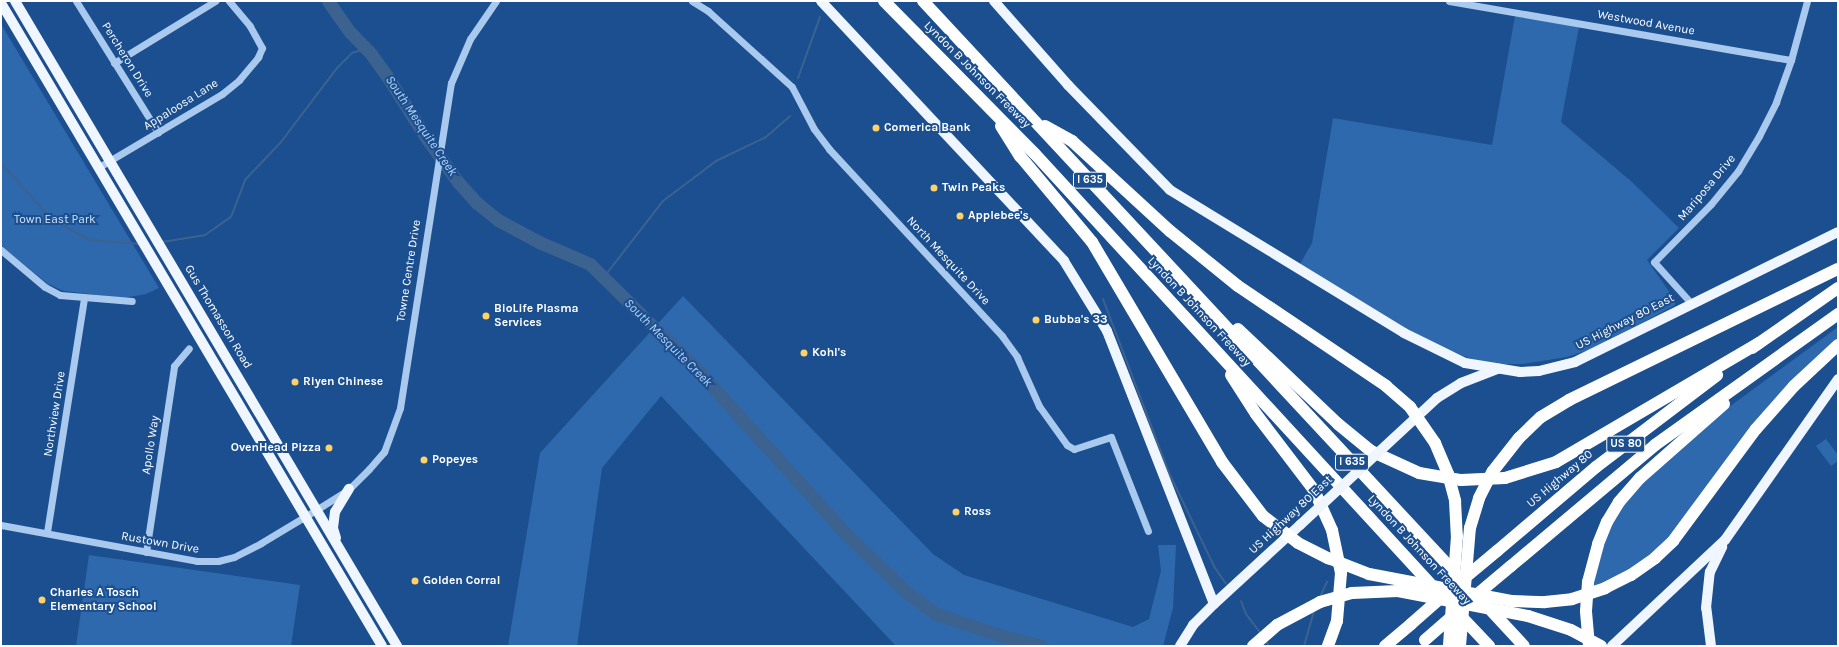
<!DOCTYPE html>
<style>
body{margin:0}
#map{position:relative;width:1839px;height:647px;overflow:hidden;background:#1b4f8f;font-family:Karla,sans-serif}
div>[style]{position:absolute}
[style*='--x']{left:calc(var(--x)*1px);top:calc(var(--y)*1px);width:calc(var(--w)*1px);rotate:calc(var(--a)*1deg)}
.green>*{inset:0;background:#2e69ad}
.stream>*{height:2px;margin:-1px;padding:0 1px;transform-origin:1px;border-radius:1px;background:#3c6290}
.river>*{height:13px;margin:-6.5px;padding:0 6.5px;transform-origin:6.5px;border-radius:6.5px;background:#3c6290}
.minor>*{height:7px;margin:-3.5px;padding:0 3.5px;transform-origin:3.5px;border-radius:3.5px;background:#a9c9ee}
.major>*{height:10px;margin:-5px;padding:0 5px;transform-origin:5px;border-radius:5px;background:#f0f6ff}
.highway>*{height:12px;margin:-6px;padding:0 6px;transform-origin:6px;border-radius:6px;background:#fff}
.major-bridge>*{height:10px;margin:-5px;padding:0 5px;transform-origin:5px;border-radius:5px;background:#f0f6ff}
.highway-bridge>*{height:12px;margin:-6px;padding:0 6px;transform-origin:6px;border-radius:6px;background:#fff}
.dots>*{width:11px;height:11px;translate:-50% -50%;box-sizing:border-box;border:2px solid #1b4f8f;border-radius:50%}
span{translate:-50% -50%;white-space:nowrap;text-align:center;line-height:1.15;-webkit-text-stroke:4px #1b4f8f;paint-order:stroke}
.shield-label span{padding:1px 3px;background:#1b4f8f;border:1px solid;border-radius:3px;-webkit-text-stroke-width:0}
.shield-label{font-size:11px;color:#fff;font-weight:700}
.street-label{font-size:12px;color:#fff}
.poi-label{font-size:12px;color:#fff;font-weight:700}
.left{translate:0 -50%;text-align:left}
.right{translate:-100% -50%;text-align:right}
.park-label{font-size:12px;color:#cfe3fa}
.water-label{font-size:13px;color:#b5d3f5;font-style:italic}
.frame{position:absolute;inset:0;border:2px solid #fff;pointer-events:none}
</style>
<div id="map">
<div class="green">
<i style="clip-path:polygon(1515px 16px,1579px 27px,1561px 122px,1632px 182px,1679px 228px,1647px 260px,1675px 300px,1675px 305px,1595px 348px,1567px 357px,1523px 364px,1493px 364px,1469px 358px,1429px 342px,1300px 264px,1312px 243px,1333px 118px,1492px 145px)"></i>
<i style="clip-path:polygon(1px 24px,159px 288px,146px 294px,123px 298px,64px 291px,48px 284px,1px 246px)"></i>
<i style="clip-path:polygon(683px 296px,933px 554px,964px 575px,1133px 627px,1149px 619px,1161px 571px,1158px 545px,1176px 545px,1173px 608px,1163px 646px,895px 645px,661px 396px,602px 468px,577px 646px,508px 646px,540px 453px)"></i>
<i style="clip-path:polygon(1838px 327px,1838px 340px,1771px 403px,1736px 446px,1673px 535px,1659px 549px,1628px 573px,1592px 588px,1607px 533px,1621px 508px,1636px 490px,1664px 462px,1725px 410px)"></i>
<i style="clip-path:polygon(1826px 439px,1838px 455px,1838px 461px,1831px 466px,1816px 446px)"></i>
<i style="clip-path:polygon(89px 555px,300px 585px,291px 646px,76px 646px)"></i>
</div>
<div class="stream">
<i style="--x:798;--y:78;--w:65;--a:-70.2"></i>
<i style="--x:1;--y:163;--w:67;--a:48"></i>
<i style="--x:46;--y:213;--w:28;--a:35"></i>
<i style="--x:69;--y:229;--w:24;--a:28"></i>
<i style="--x:90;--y:240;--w:50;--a:4.6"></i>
<i style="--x:162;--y:242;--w:44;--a:-9.2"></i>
<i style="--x:205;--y:235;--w:32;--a:-35"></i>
<i style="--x:231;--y:217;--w:40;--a:-69"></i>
<i style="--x:245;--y:180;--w:52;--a:-46.5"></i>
<i style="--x:281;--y:142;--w:93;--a:-52.9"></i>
<i style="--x:337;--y:68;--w:21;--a:-45"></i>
<i style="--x:352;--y:53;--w:9;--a:-18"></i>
<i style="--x:361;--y:50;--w:11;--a:22"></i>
<i style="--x:604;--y:277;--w:96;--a:-52.2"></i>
<i style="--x:663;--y:201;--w:66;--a:-37"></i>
<i style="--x:716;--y:161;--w:55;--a:-25.6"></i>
<i style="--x:766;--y:137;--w:32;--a:-41"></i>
<i style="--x:1103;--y:299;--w:186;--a:69.2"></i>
<i style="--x:1169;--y:473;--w:106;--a:64.2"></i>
<i style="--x:1215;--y:568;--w:19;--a:55"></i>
<i style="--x:1320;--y:597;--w:17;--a:-65"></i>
<i style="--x:1241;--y:601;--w:14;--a:69"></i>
<i style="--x:1246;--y:614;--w:25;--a:53"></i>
<i style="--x:1266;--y:641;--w:6;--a:59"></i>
<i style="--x:1304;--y:646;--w:36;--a:-74"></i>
</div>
<div class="river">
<i style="--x:328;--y:1;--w:38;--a:55"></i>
<i style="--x:350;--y:32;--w:30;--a:46"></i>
<i style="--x:371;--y:54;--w:27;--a:54"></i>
<i style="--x:387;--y:76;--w:75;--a:57.6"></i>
<i style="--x:427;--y:139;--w:53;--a:54.2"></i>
<i style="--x:458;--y:182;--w:28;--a:48"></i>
<i style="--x:477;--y:203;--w:27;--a:39"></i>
<i style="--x:498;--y:220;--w:47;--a:28.2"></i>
<i style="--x:539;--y:242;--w:56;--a:23.3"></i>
<i style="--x:590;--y:264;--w:155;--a:44.7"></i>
<i style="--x:700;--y:373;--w:217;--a:47.8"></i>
<i style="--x:846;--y:534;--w:83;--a:44"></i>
<i style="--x:906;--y:592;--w:37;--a:36"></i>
<i style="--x:936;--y:614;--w:66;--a:18.4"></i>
<i style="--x:999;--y:635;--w:43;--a:14.7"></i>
</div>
<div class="minor">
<i style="--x:76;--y:1;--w:155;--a:58"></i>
<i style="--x:692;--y:1;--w:19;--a:32"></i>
<i style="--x:708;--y:11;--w:113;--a:42.1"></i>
<i style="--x:792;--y:87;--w:47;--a:62.4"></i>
<i style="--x:814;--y:129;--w:25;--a:53"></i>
<i style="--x:829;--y:149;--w:255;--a:47.2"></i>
<i style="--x:1002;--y:336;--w:26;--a:54"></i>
<i style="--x:1017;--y:357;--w:54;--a:65.8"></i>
<i style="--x:1039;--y:406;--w:48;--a:54.3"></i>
<i style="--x:1067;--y:445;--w:8;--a:30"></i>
<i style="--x:1074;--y:449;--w:39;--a:-18"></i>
<i style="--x:1111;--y:437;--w:101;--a:68.5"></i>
<i style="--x:1449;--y:1;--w:347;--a:9.8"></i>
<i style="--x:114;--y:63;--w:119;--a:-31.5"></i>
<i style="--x:99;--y:167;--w:143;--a:-30.7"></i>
<i style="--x:222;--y:94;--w:22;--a:-39"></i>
<i style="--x:239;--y:80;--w:30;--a:-50"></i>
<i style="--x:258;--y:57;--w:10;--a:-66"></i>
<i style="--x:262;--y:48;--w:25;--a:-119"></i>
<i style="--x:250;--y:26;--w:33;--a:-130"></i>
<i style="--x:1;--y:250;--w:57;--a:40.1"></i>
<i style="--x:45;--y:287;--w:17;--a:28"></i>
<i style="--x:60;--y:295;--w:72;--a:4.8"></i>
<i style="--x:1691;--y:303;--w:55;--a:-132.1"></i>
<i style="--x:1654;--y:262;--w:81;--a:-45.5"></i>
<i style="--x:1711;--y:204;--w:43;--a:-50.7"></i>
<i style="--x:1738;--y:171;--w:41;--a:-59"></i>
<i style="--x:1759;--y:136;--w:38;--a:-63"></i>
<i style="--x:1776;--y:102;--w:45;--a:-70.3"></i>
<i style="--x:1791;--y:60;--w:61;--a:-74.8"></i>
<i style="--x:1;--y:525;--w:199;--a:10.4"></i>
<i style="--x:197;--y:561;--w:21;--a:0"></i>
<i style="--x:218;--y:561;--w:16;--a:-14"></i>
<i style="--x:234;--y:557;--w:30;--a:-27"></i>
<i style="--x:261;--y:543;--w:64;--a:-31"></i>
<i style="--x:316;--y:510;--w:39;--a:-32"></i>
<i style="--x:349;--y:489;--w:28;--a:-45"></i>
<i style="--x:369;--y:469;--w:23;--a:-49"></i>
<i style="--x:384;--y:452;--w:47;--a:-70"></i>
<i style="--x:400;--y:408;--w:329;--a:-81.1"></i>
<i style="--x:451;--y:83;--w:48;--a:-66.6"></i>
<i style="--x:470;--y:39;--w:46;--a:-55.6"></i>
<i style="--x:47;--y:532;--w:236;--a:-81"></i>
<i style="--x:146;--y:552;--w:188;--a:-81.4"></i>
<i style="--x:174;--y:366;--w:23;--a:-50"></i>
</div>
<div class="major">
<i style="--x:15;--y:1;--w:750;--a:59.36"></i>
<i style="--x:821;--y:1;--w:356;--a:46.9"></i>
<i style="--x:1064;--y:261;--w:82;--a:58.4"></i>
<i style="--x:1107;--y:331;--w:293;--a:68.6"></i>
<i style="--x:994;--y:1;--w:112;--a:48.6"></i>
<i style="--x:1068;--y:85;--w:146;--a:45.8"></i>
<i style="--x:1170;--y:190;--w:274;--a:31.4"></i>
<i style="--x:1404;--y:333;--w:68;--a:26.2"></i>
<i style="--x:1465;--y:363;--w:56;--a:9.3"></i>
<i style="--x:1520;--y:372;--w:19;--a:-3"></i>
<i style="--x:1539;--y:371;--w:37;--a:-14"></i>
<i style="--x:1575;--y:362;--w:293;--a:-26.3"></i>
<i style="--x:1;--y:3;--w:747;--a:59.35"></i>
<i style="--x:1437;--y:398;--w:28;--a:-32"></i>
<i style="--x:1461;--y:383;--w:40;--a:-21"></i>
<i style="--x:336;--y:538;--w:10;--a:-107"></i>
<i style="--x:333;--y:528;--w:16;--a:-83"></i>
<i style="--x:335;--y:512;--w:27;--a:-59"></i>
<i style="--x:1180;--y:646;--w:25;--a:-58"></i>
<i style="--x:1193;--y:625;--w:30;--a:-45"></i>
<i style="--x:1214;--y:604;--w:117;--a:-42.6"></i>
<i style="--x:1612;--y:646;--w:155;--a:-43.2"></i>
<i style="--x:1725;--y:540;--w:197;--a:-54.9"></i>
<i style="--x:1711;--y:646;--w:38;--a:-97"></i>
<i style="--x:1706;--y:608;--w:36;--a:-84"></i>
<i style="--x:1710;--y:572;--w:28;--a:-64"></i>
</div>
<div class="highway">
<i style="--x:884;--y:1;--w:215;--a:45.4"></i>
<i style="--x:1035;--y:154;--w:592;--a:47.39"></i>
<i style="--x:923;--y:1;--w:787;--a:47.06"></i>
<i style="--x:1001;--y:126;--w:36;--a:58"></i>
<i style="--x:1020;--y:156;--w:112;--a:50.1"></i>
<i style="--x:1092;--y:242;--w:256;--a:59.4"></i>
<i style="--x:1045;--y:126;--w:31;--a:29"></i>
<i style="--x:1072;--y:141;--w:133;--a:42.6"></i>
<i style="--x:1170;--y:231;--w:87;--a:39"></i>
<i style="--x:1238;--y:286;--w:179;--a:34"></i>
<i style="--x:1238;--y:329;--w:138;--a:43.5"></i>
<i style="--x:1338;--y:424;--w:43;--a:39.3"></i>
<i style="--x:1371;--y:451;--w:53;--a:24.6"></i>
<i style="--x:1419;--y:473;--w:43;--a:9.5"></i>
<i style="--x:1461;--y:480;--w:44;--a:-2.6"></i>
<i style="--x:1505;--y:478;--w:53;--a:-17.4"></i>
<i style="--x:1556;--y:462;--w:235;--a:-30.4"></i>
<i style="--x:1752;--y:348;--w:105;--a:-34.9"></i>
<i style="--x:1231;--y:375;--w:46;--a:57.3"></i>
<i style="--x:1256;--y:414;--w:96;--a:52.7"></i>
<i style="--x:1314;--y:490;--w:44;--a:65.8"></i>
<i style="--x:1332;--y:530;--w:44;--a:78.2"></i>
<i style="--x:1341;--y:573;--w:48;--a:94.8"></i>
<i style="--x:1337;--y:621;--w:27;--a:110"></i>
<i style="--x:1519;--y:438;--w:30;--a:-44"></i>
<i style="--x:1541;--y:417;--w:33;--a:-31"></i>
<i style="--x:1569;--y:400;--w:299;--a:-26"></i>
<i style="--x:1673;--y:541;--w:139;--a:-53.5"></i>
<i style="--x:1756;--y:429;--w:57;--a:-48.5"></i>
<i style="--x:1794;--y:386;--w:60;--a:-43"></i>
<i style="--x:1497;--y:551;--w:130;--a:-40.3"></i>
<i style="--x:1596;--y:467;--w:152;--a:-37.2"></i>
<i style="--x:1511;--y:566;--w:188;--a:-40"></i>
<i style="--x:1655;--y:445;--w:225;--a:-35.6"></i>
<i style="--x:1485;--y:604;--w:57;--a:47.1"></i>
<i style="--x:1457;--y:612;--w:47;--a:46.7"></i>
<i style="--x:1385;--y:646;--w:34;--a:-40"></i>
<i style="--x:1589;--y:646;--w:35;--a:-95"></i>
<i style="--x:1586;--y:611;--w:29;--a:-86"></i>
<i style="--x:1588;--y:582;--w:39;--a:-75"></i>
<i style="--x:1598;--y:544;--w:24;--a:-68"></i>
<i style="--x:1607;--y:522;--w:23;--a:-59"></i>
<i style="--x:1619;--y:502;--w:32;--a:-49"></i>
<i style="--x:1640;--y:478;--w:112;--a:-41.4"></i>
</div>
<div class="major-bridge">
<i style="--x:1300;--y:525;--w:187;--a:-42.8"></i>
</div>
<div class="highway-bridge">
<i style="--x:1386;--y:386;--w:32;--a:41"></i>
<i style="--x:1410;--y:407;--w:44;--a:55.2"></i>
<i style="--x:1435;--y:443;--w:34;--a:67"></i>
<i style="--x:1448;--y:474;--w:28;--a:75"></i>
<i style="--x:1455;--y:501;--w:35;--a:87"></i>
<i style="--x:1457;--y:536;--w:110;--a:94.2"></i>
<i style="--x:1222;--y:462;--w:68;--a:52.8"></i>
<i style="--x:1263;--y:516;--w:44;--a:37.6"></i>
<i style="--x:1298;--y:543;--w:34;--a:27"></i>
<i style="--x:1328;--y:558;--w:44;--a:21.3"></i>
<i style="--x:1369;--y:574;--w:146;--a:10.7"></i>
<i style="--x:1512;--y:601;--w:33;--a:2"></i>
<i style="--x:1545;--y:602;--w:27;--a:-6"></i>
<i style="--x:1572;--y:599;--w:35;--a:-18"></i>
<i style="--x:1605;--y:588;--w:29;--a:-27"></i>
<i style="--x:1631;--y:575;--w:29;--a:-35"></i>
<i style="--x:1655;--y:558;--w:25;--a:-43"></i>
<i style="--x:1461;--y:581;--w:47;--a:-39.8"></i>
<i style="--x:1474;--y:597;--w:48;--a:-40"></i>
<i style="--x:1411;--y:624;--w:44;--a:-41.3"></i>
<i style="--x:1425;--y:640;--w:41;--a:-41.1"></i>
<i style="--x:1253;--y:646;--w:32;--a:-41"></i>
<i style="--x:1277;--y:625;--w:49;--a:-28.1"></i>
<i style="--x:1320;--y:602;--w:33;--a:-16"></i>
<i style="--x:1352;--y:593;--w:46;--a:-2.5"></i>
<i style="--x:1398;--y:591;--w:132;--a:10.9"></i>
<i style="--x:1528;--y:616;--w:45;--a:18"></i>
<i style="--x:1571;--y:630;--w:34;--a:28"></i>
<i style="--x:1460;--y:646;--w:118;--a:-85.2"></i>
<i style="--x:1470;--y:528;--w:31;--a:-73"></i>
<i style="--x:1479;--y:498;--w:30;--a:-63"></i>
<i style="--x:1493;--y:471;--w:42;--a:-51.8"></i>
</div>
<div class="dots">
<i style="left:876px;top:128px;background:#ffd166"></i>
<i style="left:934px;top:188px;background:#ffd166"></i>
<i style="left:960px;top:216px;background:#ffd166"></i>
<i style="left:486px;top:316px;background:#ffd166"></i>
<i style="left:1036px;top:320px;background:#ffd166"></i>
<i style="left:804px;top:353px;background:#ffd166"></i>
<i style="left:295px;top:382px;background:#ffd166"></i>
<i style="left:329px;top:448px;background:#ffd166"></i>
<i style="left:424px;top:460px;background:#ffd166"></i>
<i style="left:956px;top:512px;background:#ffd166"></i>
<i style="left:415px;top:581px;background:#ffd166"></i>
<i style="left:42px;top:600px;background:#ffd166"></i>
</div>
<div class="shield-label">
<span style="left:1090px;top:180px">I 635</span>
<span style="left:1626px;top:444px">US 80</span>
<span style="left:1352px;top:462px">I 635</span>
</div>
<div class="street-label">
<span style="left:1646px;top:23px;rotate:10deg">Westwood Avenue</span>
<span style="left:127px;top:60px;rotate:58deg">Percheron Drive</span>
<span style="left:977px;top:75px;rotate:45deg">Lyndon B Johnson Freeway</span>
<span style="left:181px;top:105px;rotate:-32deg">Appaloosa Lane</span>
<span style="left:1707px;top:188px;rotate:-50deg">Mariposa Drive</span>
<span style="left:948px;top:261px;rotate:47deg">North Mesquite Drive</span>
<span style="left:409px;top:271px;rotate:-81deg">Towne Centre Drive</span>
<span style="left:1199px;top:312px;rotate:47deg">Lyndon B Johnson Freeway</span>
<span style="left:218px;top:317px;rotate:59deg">Gus Thomasson Road</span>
<span style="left:1625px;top:322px;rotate:-27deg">US Highway 80 East</span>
<span style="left:55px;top:414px;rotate:-81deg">Northview Drive</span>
<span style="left:151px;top:445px;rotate:-81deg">Apollo Way</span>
<span style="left:1560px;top:479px;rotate:-40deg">US Highway 80</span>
<span style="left:1291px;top:515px;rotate:-43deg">US Highway 80 East</span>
<span style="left:160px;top:543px;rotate:10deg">Rustown Drive</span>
<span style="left:1419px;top:550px;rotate:47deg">Lyndon B Johnson Freeway</span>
</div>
<div class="poi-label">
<span class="left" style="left:884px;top:128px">Comerica Bank</span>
<span class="left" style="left:942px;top:188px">Twin Peaks</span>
<span class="left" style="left:968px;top:216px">Applebee's</span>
<span class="left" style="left:494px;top:316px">BioLife Plasma<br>Services</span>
<span class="left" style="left:1044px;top:320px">Bubba's 33</span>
<span class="left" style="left:812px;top:353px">Kohl's</span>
<span class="left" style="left:303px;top:382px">Riyen Chinese</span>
<span class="right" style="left:321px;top:448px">OvenHead Pizza</span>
<span class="left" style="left:432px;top:460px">Popeyes</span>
<span class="left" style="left:964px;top:512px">Ross</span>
<span class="left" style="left:423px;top:581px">Golden Corral</span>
<span class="left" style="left:50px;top:600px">Charles A Tosch<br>Elementary School</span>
</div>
<div class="park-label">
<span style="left:55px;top:220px">Town East Park</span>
</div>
<div class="water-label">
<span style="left:421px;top:126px;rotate:56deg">South Mesquite Creek</span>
<span style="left:668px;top:343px;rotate:45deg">South Mesquite Creek</span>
</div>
<div class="frame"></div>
</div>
